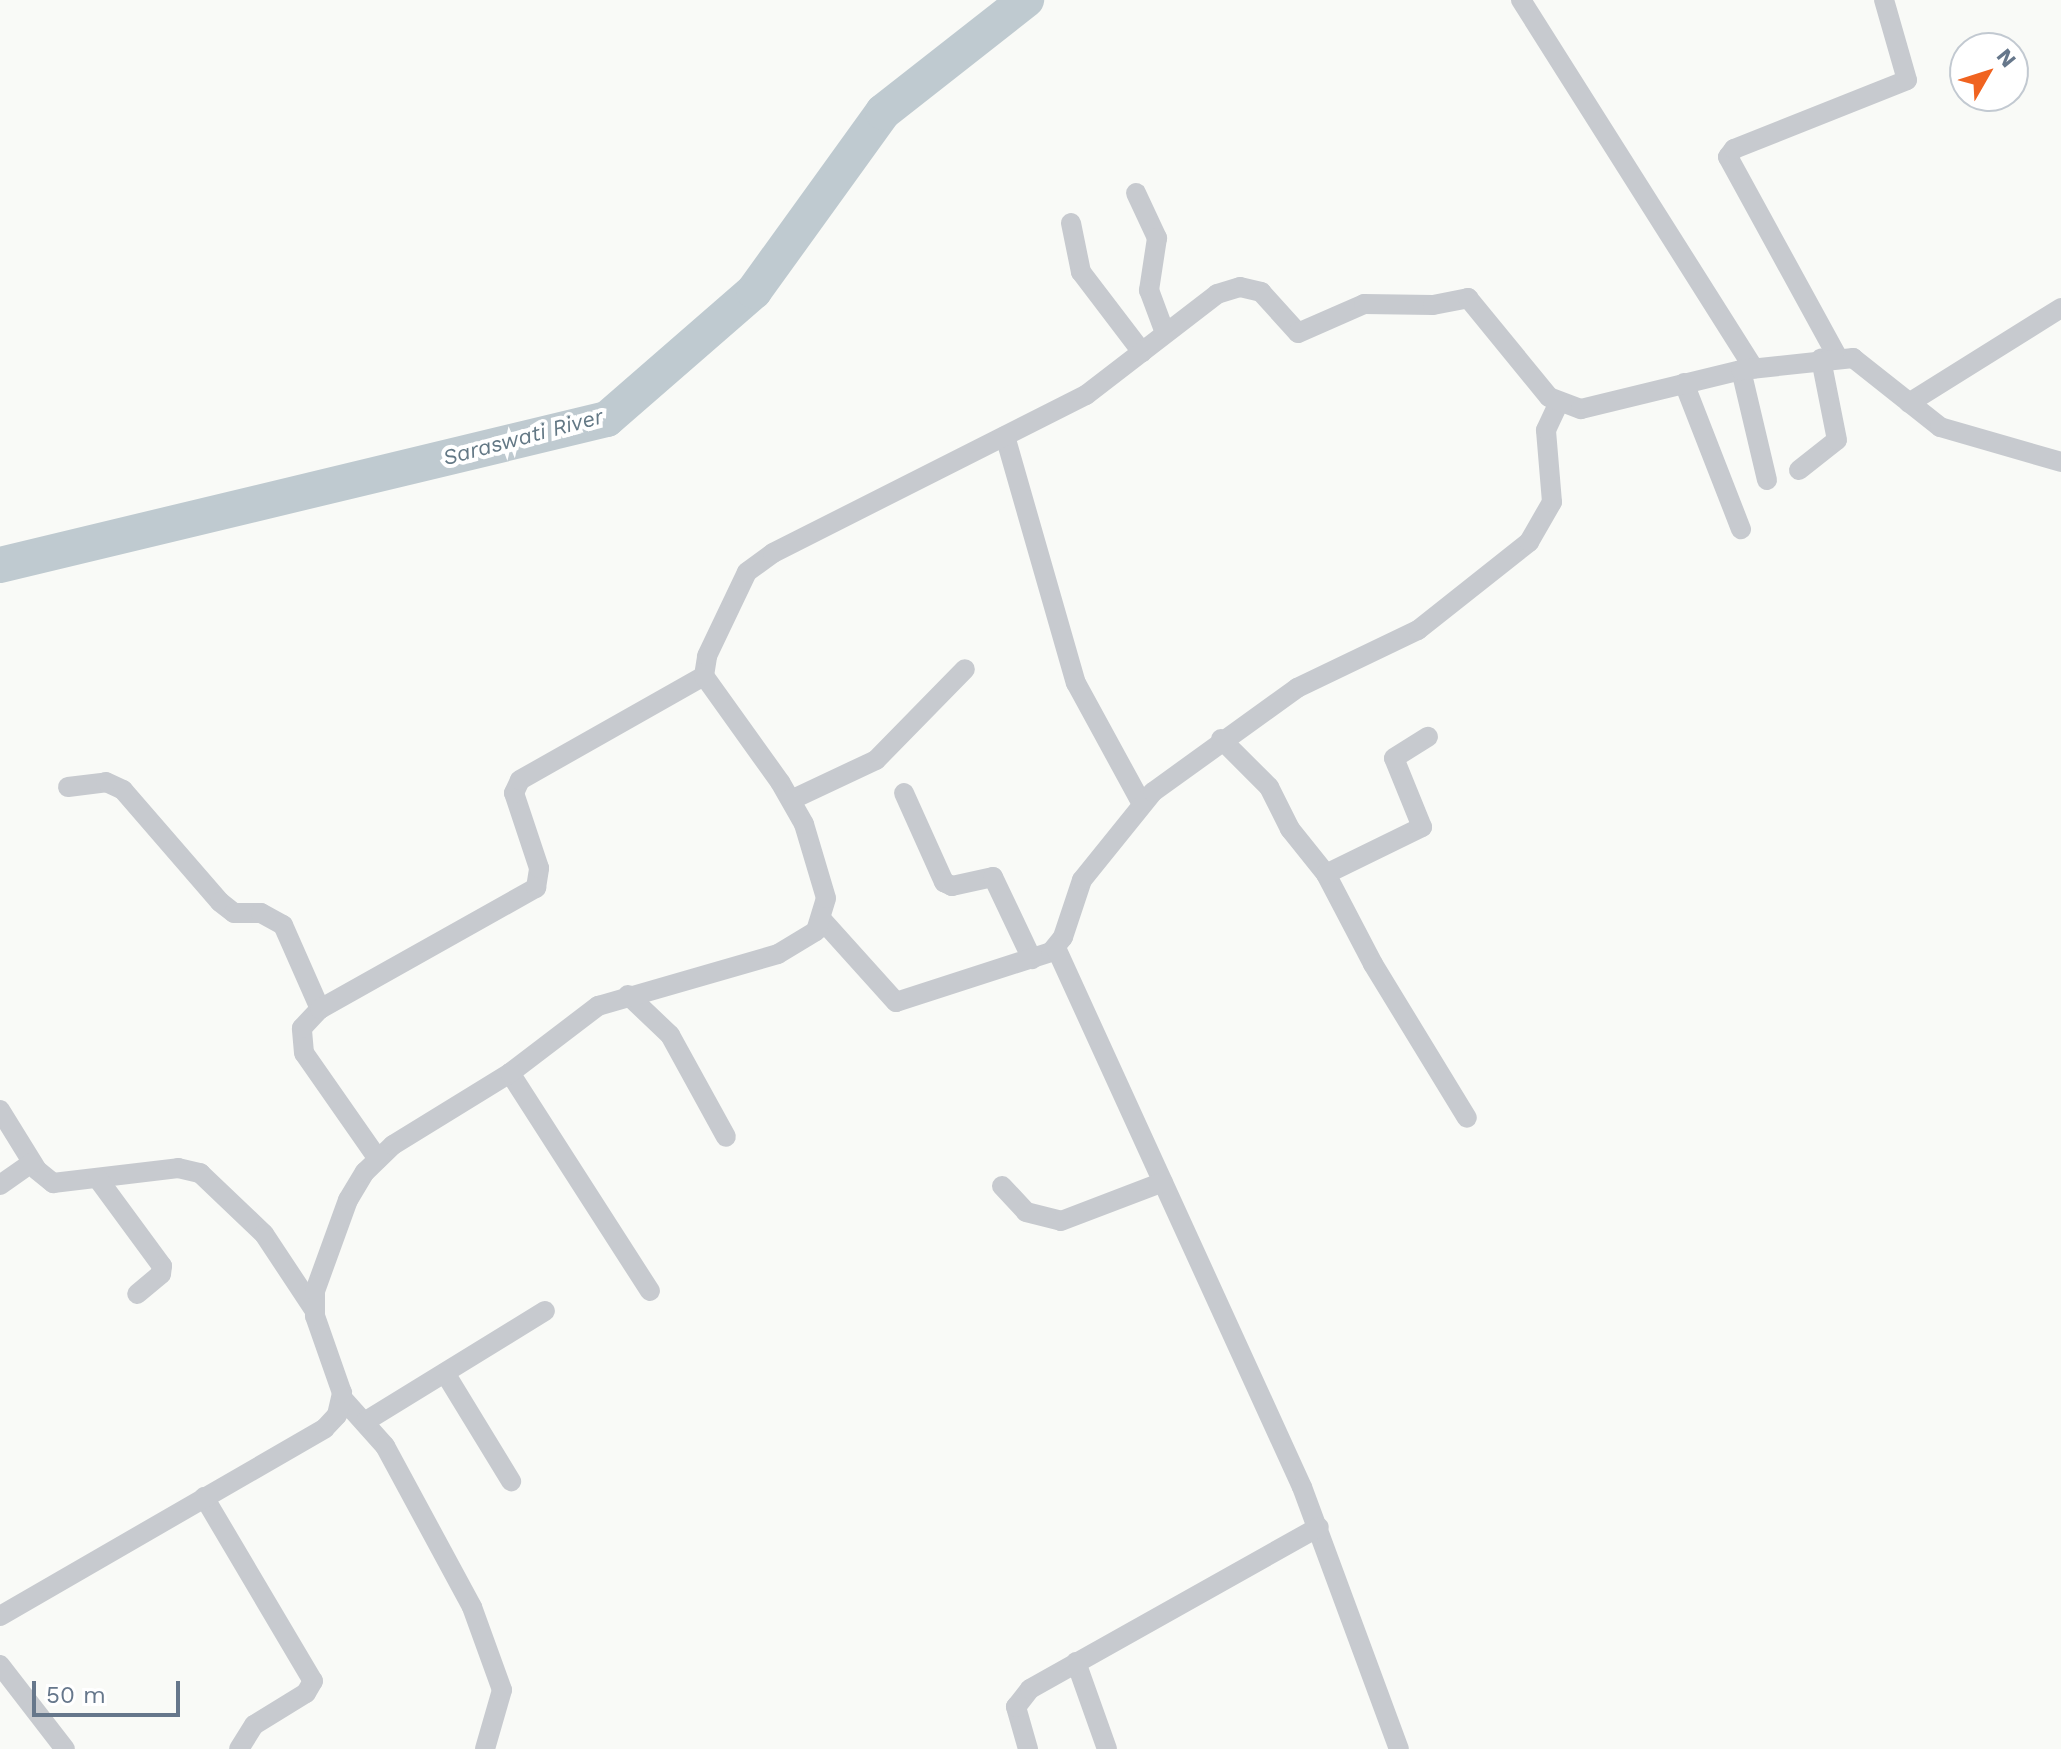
<!DOCTYPE html>
<style>
body{margin:0}
#map{position:relative;width:2061px;height:1749px;overflow:hidden;background:#f9faf7;font-family:"Work Sans",sans-serif}
div>[style]{position:absolute}
[style*='--x']{left:calc(var(--x)*1px);top:calc(var(--y)*1px);width:calc(var(--w)*1px);rotate:calc(var(--a)*1deg)}
.river>*{height:36px;margin:-18px;padding:0 18px;transform-origin:18px;border-radius:18px;background:#bfcad0}
.minor>*{height:20px;margin:-10px;padding:0 10px;transform-origin:10px;border-radius:10px;background:#c7cacf}
span{translate:-50% -50%;white-space:nowrap;text-align:center;line-height:1.15;-webkit-text-stroke:8px #fff;paint-order:stroke}
.water-label{font-size:22px;color:#637885;font-style:italic}
.north{position:absolute;left:1949px;top:32px;width:80px;height:80px;box-sizing:border-box;background:#fff;border:2px solid #c2c9d1;border-radius:50%;rotate:51deg;font-size:22px;font-weight:700;line-height:32px;text-align:center;color:#66778b}
.north::after{content:'';display:block;margin:auto;width:28px;height:36px;background:#f06320;clip-path:polygon(50% 0,100% 100%,50% 72%,0 100%)}
.scale{position:absolute;left:32px;top:1681px;width:148px;height:36px;box-sizing:border-box;border:4px solid #66778b;border-top:0;padding-left:10px;font-size:24px;line-height:28px;white-space:nowrap;color:#66778b;-webkit-text-stroke:6px #fff;paint-order:stroke}
</style>
<div id="map">
<div class="river">
<i style="--x:0;--y:565;--w:624;--a:-13.52"></i>
<i style="--x:607;--y:419;--w:195;--a:-41"></i>
<i style="--x:754;--y:291;--w:221;--a:-54.2"></i>
<i style="--x:883;--y:112;--w:182;--a:-38.1"></i>
</div>
<div class="minor">
<i style="--x:1521;--y:0;--w:436;--a:57.7"></i>
<i style="--x:1136;--y:193;--w:50;--a:65"></i>
<i style="--x:1157;--y:238;--w:53;--a:98.7"></i>
<i style="--x:1149;--y:290;--w:46;--a:69.6"></i>
<i style="--x:1071;--y:223;--w:50;--a:78.5"></i>
<i style="--x:1081;--y:272;--w:101;--a:52.7"></i>
<i style="--x:1837;--y:356;--w:227;--a:-118.7"></i>
<i style="--x:1728;--y:157;--w:10;--a:-53"></i>
<i style="--x:1734;--y:149;--w:186;--a:-21.7"></i>
<i style="--x:1907;--y:80;--w:83;--a:-106"></i>
<i style="--x:1741;--y:370;--w:113;--a:76.7"></i>
<i style="--x:1684;--y:383;--w:157;--a:68.7"></i>
<i style="--x:1909;--y:403;--w:179;--a:-32"></i>
<i style="--x:1005;--y:436;--w:257;--a:74"></i>
<i style="--x:1076;--y:683;--w:136;--a:61.4"></i>
<i style="--x:1799;--y:470;--w:48;--a:-38.3"></i>
<i style="--x:1837;--y:440;--w:83;--a:-101.2"></i>
<i style="--x:1221;--y:739;--w:68;--a:45"></i>
<i style="--x:1269;--y:787;--w:47;--a:63.4"></i>
<i style="--x:1290;--y:829;--w:58;--a:51.3"></i>
<i style="--x:1326;--y:874;--w:102;--a:62.4"></i>
<i style="--x:1373;--y:964;--w:180;--a:58.6"></i>
<i style="--x:68;--y:787;--w:38;--a:-7"></i>
<i style="--x:106;--y:782;--w:19;--a:25"></i>
<i style="--x:123;--y:790;--w:148;--a:49.1"></i>
<i style="--x:220;--y:902;--w:18;--a:38"></i>
<i style="--x:234;--y:913;--w:27;--a:0"></i>
<i style="--x:261;--y:913;--w:25;--a:29"></i>
<i style="--x:283;--y:925;--w:92;--a:66.2"></i>
<i style="--x:904;--y:793;--w:98;--a:65.8"></i>
<i style="--x:944;--y:882;--w:9;--a:27"></i>
<i style="--x:952;--y:886;--w:42;--a:-12.4"></i>
<i style="--x:993;--y:877;--w:91;--a:64.6"></i>
<i style="--x:791;--y:800;--w:94;--a:-25.2"></i>
<i style="--x:876;--y:760;--w:127;--a:-45.6"></i>
<i style="--x:1326;--y:874;--w:107;--a:-26.1"></i>
<i style="--x:1422;--y:827;--w:74;--a:-112.1"></i>
<i style="--x:1394;--y:758;--w:40;--a:-32"></i>
<i style="--x:823;--y:921;--w:109;--a:48"></i>
<i style="--x:896;--y:1002;--w:163;--a:-17.9"></i>
<i style="--x:1051;--y:952;--w:19;--a:-51"></i>
<i style="--x:1063;--y:937;--w:60;--a:-71.6"></i>
<i style="--x:1082;--y:880;--w:113;--a:-51.1"></i>
<i style="--x:1153;--y:792;--w:178;--a:-35.8"></i>
<i style="--x:1297;--y:688;--w:134;--a:-25.6"></i>
<i style="--x:1418;--y:630;--w:142;--a:-38.4"></i>
<i style="--x:1529;--y:542;--w:46;--a:-60.1"></i>
<i style="--x:1552;--y:502;--w:72;--a:-94.8"></i>
<i style="--x:1546;--y:430;--w:29;--a:-65"></i>
<i style="--x:1056;--y:948;--w:592;--a:65.47"></i>
<i style="--x:1302;--y:1487;--w:279;--a:69.7"></i>
<i style="--x:628;--y:995;--w:58;--a:43.6"></i>
<i style="--x:670;--y:1035;--w:116;--a:61.2"></i>
<i style="--x:510;--y:1073;--w:259;--a:57.3"></i>
<i style="--x:0;--y:1110;--w:70;--a:58.3"></i>
<i style="--x:37;--y:1170;--w:21;--a:39"></i>
<i style="--x:53;--y:1183;--w:126;--a:-6.8"></i>
<i style="--x:178;--y:1168;--w:23;--a:13"></i>
<i style="--x:200;--y:1173;--w:88;--a:43.6"></i>
<i style="--x:264;--y:1234;--w:89;--a:56.5"></i>
<i style="--x:378;--y:1159;--w:129;--a:-124.9"></i>
<i style="--x:304;--y:1053;--w:25;--a:-95"></i>
<i style="--x:302;--y:1028;--w:26;--a:-47"></i>
<i style="--x:320;--y:1009;--w:248;--a:-29.3"></i>
<i style="--x:536;--y:888;--w:20;--a:-81"></i>
<i style="--x:539;--y:868;--w:79;--a:-108.4"></i>
<i style="--x:514;--y:793;--w:14;--a:-65"></i>
<i style="--x:520;--y:780;--w:211;--a:-29.5"></i>
<i style="--x:98;--y:1179;--w:108;--a:53.7"></i>
<i style="--x:162;--y:1266;--w:8;--a:97"></i>
<i style="--x:161;--y:1274;--w:31;--a:140"></i>
<i style="--x:0;--y:1185;--w:39;--a:-35"></i>
<i style="--x:1002;--y:1186;--w:35;--a:47"></i>
<i style="--x:1026;--y:1212;--w:36;--a:14"></i>
<i style="--x:1061;--y:1221;--w:109;--a:-20.9"></i>
<i style="--x:445;--y:1373;--w:127;--a:58.6"></i>
<i style="--x:343;--y:1399;--w:63;--a:48.2"></i>
<i style="--x:385;--y:1446;--w:183;--a:61.6"></i>
<i style="--x:472;--y:1607;--w:88;--a:70.1"></i>
<i style="--x:502;--y:1690;--w:61;--a:106.1"></i>
<i style="--x:366;--y:1421;--w:210;--a:-31.6"></i>
<i style="--x:204;--y:1497;--w:214;--a:59.4"></i>
<i style="--x:313;--y:1681;--w:14;--a:120"></i>
<i style="--x:306;--y:1693;--w:61;--a:148.4"></i>
<i style="--x:254;--y:1725;--w:28;--a:122"></i>
<i style="--x:0;--y:1616;--w:375;--a:-30"></i>
<i style="--x:325;--y:1428;--w:18;--a:-47"></i>
<i style="--x:337;--y:1415;--w:23;--a:-77"></i>
<i style="--x:342;--y:1393;--w:82;--a:-109.3"></i>
<i style="--x:315;--y:1316;--w:25;--a:-90"></i>
<i style="--x:315;--y:1291;--w:97;--a:-70.1"></i>
<i style="--x:348;--y:1200;--w:33;--a:-59"></i>
<i style="--x:365;--y:1172;--w:39;--a:-44"></i>
<i style="--x:393;--y:1145;--w:137;--a:-31.6"></i>
<i style="--x:510;--y:1073;--w:111;--a:-37.3"></i>
<i style="--x:598;--y:1006;--w:187;--a:-16.1"></i>
<i style="--x:778;--y:954;--w:44;--a:-31.2"></i>
<i style="--x:816;--y:931;--w:34;--a:-73"></i>
<i style="--x:826;--y:898;--w:77;--a:-106.6"></i>
<i style="--x:804;--y:824;--w:48;--a:-119.7"></i>
<i style="--x:780;--y:782;--w:130;--a:-125.6"></i>
<i style="--x:704;--y:676;--w:20;--a:-81"></i>
<i style="--x:707;--y:656;--w:93;--a:-64.5"></i>
<i style="--x:747;--y:572;--w:32;--a:-36"></i>
<i style="--x:773;--y:553;--w:351;--a:-26.8"></i>
<i style="--x:1086;--y:395;--w:165;--a:-37.6"></i>
<i style="--x:1217;--y:294;--w:24;--a:-17"></i>
<i style="--x:1240;--y:287;--w:22;--a:13"></i>
<i style="--x:1261;--y:292;--w:55;--a:47.9"></i>
<i style="--x:1298;--y:333;--w:72;--a:-23.7"></i>
<i style="--x:1364;--y:304;--w:69;--a:0.8"></i>
<i style="--x:1433;--y:305;--w:36;--a:-11"></i>
<i style="--x:1468;--y:298;--w:128;--a:50.7"></i>
<i style="--x:1549;--y:397;--w:34;--a:21"></i>
<i style="--x:1581;--y:409;--w:165;--a:-13.7"></i>
<i style="--x:1741;--y:370;--w:113;--a:-6.1"></i>
<i style="--x:1853;--y:358;--w:111;--a:38.4"></i>
<i style="--x:1940;--y:427;--w:126;--a:16.1"></i>
<i style="--x:1076;--y:1662;--w:92;--a:70.4"></i>
<i style="--x:0;--y:1665;--w:106;--a:52.3"></i>
<i style="--x:1028;--y:1749;--w:44;--a:-105.9"></i>
<i style="--x:1016;--y:1707;--w:23;--a:-52"></i>
<i style="--x:1030;--y:1689;--w:331;--a:-29.3"></i>
</div>
<div class="water-label">
<span style="left:523px;top:437px;rotate:-15deg">Saraswati River</span>
</div>
<div class="north">N</div>
<div class="scale">50 m</div>
</div>
